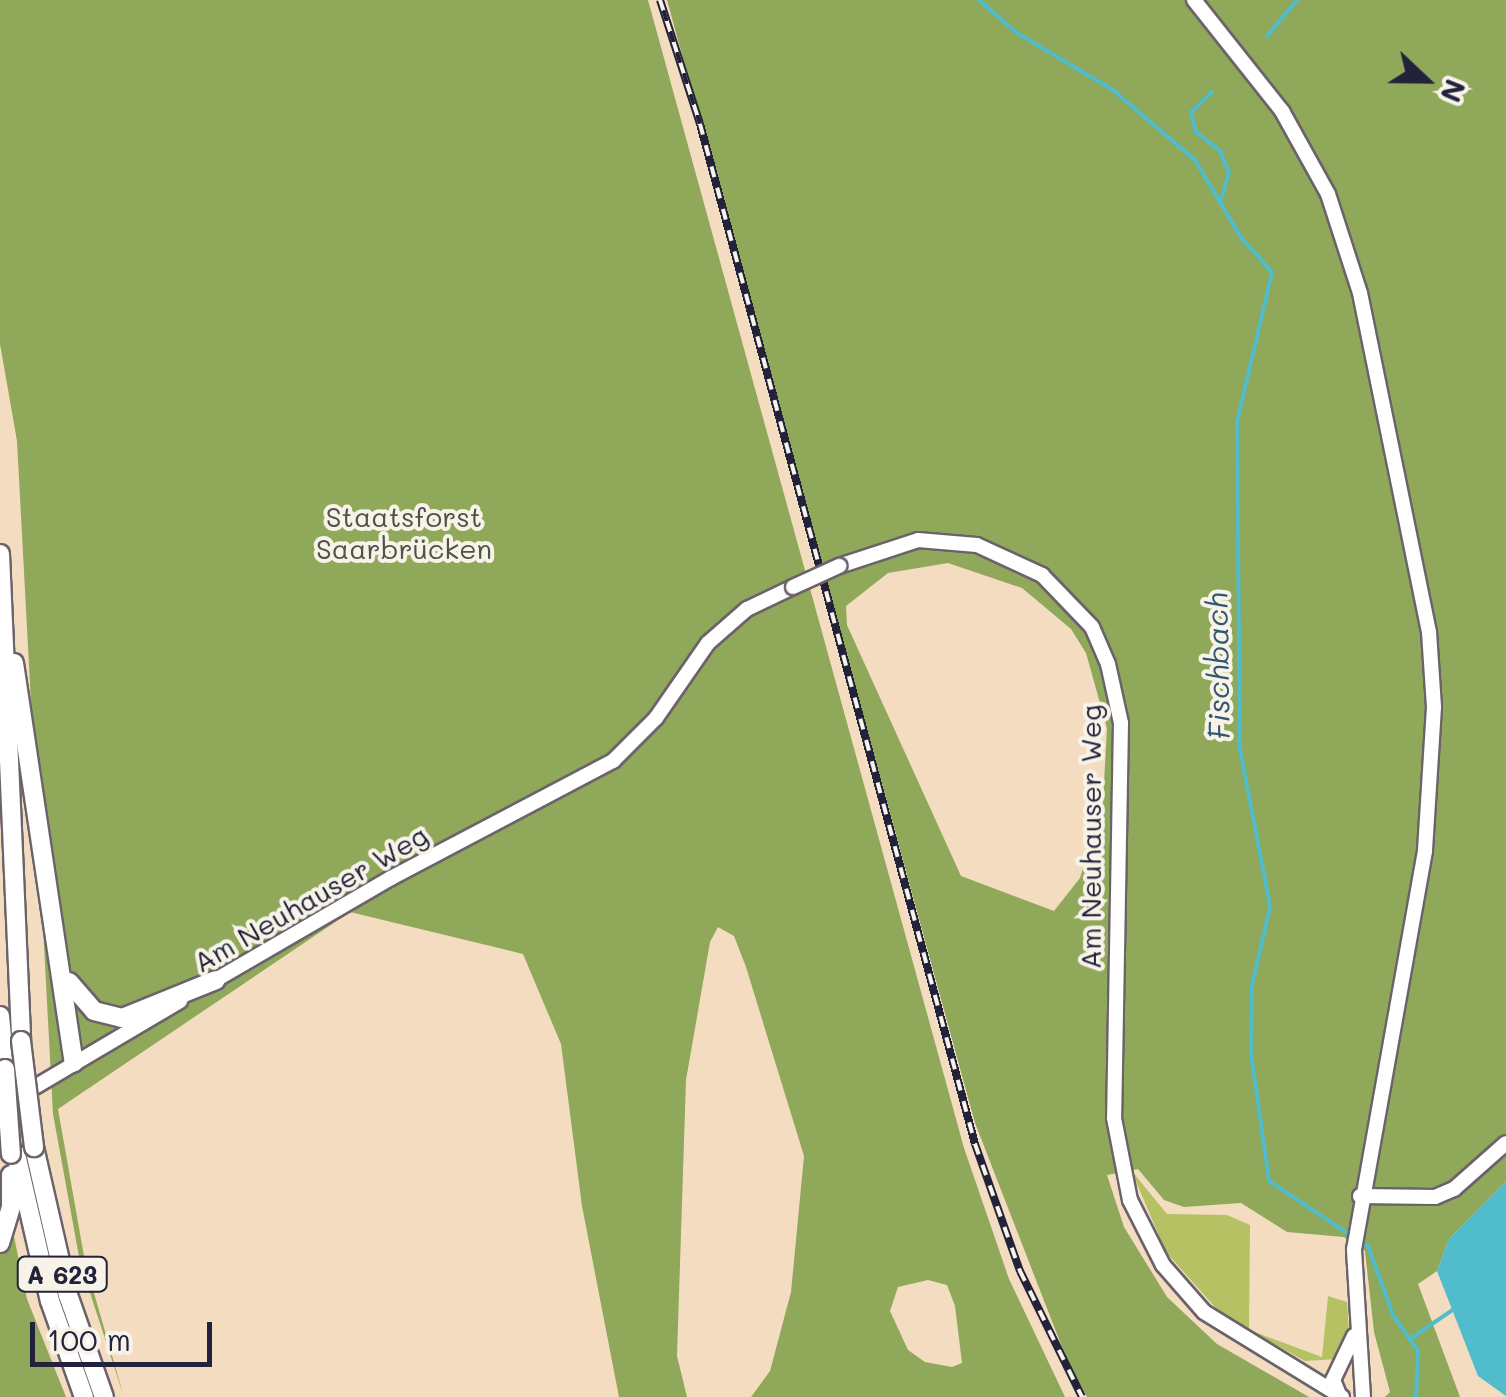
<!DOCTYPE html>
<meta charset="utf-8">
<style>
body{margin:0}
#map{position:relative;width:1506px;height:1397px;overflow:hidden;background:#f4dcc0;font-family:Mali,sans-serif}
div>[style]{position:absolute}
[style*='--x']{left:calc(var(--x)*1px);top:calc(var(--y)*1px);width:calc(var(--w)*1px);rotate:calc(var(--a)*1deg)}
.green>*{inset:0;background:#b4c264}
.forest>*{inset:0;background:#8fa85a}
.water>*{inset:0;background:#50bccc}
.stream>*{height:4px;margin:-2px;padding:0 2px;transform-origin:2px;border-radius:2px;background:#50bccc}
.roads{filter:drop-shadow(2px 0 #6c636a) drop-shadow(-2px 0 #6c636a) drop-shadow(0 2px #6c636a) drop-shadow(0 -2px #6c636a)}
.secondary>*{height:14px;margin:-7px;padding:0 7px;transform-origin:7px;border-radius:7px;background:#fff}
.highway>*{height:18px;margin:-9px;padding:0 9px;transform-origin:9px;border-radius:9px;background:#fff}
.rail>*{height:8px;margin-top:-4px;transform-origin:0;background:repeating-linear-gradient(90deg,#f7f3e8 0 11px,#22223b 0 22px);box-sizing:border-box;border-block:2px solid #22223b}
.bridges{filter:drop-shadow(2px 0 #6c636a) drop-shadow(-2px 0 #6c636a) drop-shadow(0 2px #6c636a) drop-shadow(0 -2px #6c636a)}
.secondary-bridge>*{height:14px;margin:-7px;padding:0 7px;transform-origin:7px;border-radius:7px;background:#fff}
.highway-bridge>*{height:18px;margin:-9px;padding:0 9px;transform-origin:9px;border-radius:9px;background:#fff}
span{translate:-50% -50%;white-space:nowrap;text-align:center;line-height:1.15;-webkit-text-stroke:8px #f7f3e8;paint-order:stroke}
.shield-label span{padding:2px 8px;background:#f7f3e8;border:2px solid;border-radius:8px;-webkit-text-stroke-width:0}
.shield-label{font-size:25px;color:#22223b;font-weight:700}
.park-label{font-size:28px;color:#4e5247}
.street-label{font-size:28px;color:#22223b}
.water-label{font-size:30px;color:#32586e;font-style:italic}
.north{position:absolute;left:1376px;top:30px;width:100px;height:100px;-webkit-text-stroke:8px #f7f3e8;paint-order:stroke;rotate:112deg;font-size:28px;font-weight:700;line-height:40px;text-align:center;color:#22223b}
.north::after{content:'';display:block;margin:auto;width:35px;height:45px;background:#22223b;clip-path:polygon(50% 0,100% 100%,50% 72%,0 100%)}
.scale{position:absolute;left:30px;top:1322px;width:182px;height:45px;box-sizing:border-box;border:5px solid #22223b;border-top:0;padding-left:12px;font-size:30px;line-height:35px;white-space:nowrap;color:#22223b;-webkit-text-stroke:8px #f7f3e8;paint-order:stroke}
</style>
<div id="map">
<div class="green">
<i style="clip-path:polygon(1131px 1170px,1167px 1214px,1227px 1215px,1250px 1225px,1249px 1330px,1322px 1357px,1328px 1296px,1347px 1302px,1349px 1331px,1337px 1359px,1305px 1361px,1222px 1315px,1166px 1252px)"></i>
</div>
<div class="forest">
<i style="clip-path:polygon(evenodd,0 0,648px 0,964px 1148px,1009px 1279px,1065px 1397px,751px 1397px,770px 1371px,791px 1292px,804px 1156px,746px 967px,734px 936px,718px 927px,710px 942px,686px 1080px,677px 1356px,687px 1397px,619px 1397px,582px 1206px,561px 1044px,523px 954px,350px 912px,58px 1109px,85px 1262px,124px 1397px,80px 1262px,53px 1114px,17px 441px,0 344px,0 0,928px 1280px,947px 1285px,955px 1306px,962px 1363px,952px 1367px,925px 1362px,908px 1350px,890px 1311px,898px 1287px,928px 1280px)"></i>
<i style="clip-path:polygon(evenodd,667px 0,1506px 0,1506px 1181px,1449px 1239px,1437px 1271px,1418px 1284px,1460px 1397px,1385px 1397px,1390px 1392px,1374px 1332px,1365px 1251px,1344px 1237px,1287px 1232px,1241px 1203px,1184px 1207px,1164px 1200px,1138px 1169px,1107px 1175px,1124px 1227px,1167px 1297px,1217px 1344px,1309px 1397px,1087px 1397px,1069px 1365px,975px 1123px,667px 0,948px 563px,1022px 588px,1071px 629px,1086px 653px,1107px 728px,1103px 802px,1080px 878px,1054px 911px,961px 876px,847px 625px,846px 606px,888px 573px,948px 563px)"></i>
<i style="clip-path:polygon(0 1169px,27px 1299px,66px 1397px,0 1397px)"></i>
</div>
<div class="water">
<i style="clip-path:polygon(1506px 1181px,1506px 1396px,1478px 1376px,1437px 1271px,1449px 1239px)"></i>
</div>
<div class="stream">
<i style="--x:979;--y:0;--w:50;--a:41"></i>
<i style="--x:1017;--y:33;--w:112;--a:30.7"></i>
<i style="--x:1113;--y:90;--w:108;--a:40.5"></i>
<i style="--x:1195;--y:160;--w:92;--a:59.3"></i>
<i style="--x:1242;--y:239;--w:45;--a:47.7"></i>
<i style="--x:1272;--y:272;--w:154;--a:103.1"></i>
<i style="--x:1237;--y:422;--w:327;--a:89.5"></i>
<i style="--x:1240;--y:749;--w:161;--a:79.2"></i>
<i style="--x:1270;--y:907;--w:80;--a:103"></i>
<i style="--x:1252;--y:985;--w:69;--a:90.8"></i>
<i style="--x:1251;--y:1054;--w:128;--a:81.9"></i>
<i style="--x:1269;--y:1181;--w:97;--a:33.7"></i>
<i style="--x:1267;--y:36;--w:47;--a:-50.2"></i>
<i style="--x:1212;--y:92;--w:29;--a:136"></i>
<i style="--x:1191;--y:112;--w:21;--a:76"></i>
<i style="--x:1196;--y:132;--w:31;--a:38"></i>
<i style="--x:1220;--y:151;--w:23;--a:67"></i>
<i style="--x:1229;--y:172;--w:32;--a:106"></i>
<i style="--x:1358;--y:1240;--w:12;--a:31"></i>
<i style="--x:1368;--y:1246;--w:73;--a:70.1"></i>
<i style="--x:1393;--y:1315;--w:44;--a:55.2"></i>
<i style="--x:1418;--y:1351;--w:46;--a:92.5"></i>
<i style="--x:1410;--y:1339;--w:53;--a:-34.3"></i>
</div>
<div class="roads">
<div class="secondary">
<i style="--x:1194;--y:0;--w:142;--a:51.6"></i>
<i style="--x:1282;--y:111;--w:95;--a:61"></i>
<i style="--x:1328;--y:194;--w:104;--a:72.1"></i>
<i style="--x:1360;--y:293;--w:346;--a:78.5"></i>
<i style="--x:1429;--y:632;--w:75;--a:86.2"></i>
<i style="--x:1434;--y:707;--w:144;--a:93.6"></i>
<i style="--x:1425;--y:851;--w:405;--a:100.1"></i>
<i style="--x:1354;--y:1250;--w:147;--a:86.5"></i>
<i style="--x:839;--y:566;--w:83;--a:-18.2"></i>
<i style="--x:918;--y:540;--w:59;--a:4.8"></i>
<i style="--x:977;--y:545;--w:72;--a:24.8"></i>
<i style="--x:1042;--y:575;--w:72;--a:46.1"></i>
<i style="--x:1092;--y:627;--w:40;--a:66.6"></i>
<i style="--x:1108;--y:664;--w:60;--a:77.6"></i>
<i style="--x:1121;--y:723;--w:395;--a:91"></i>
<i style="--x:1114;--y:1118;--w:84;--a:79"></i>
<i style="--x:1130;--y:1200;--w:73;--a:63.1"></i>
<i style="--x:1163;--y:1265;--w:62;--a:48.9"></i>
<i style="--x:1204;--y:1312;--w:162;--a:31.6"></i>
<i style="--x:207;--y:985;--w:213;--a:-30.2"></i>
<i style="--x:391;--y:878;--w:251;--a:-27.8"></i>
<i style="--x:613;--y:761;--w:61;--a:-45"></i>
<i style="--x:656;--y:718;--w:91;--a:-55.3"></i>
<i style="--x:708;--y:643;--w:52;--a:-41.1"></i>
<i style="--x:747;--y:609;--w:51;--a:-25.6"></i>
<i style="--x:1;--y:1107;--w:208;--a:-30.6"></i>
<i style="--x:1360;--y:1196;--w:75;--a:0.8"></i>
<i style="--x:1435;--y:1197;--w:21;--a:-23"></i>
<i style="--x:1454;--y:1189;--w:69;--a:-41.5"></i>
<i style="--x:1338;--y:1392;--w:13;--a:-113"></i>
<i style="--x:1333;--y:1380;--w:49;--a:-64.5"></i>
</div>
<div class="highway">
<i style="--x:0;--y:554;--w:487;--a:87.5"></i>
<i style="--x:14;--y:663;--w:404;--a:81.5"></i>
<i style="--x:69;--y:982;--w:38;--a:49"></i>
<i style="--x:94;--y:1011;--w:29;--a:14"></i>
<i style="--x:122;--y:1018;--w:101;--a:-22"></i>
<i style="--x:0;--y:1016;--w:53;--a:84.6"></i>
<i style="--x:34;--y:1147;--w:152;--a:77.1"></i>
<i style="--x:68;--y:1295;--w:108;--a:70.6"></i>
<i style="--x:16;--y:1154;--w:151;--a:77"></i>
<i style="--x:50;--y:1301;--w:102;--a:70.5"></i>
<i style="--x:0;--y:1243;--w:39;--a:-73"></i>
<i style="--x:11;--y:1206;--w:31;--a:-90"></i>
</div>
</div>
<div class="rail">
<i style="--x:660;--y:0;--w:130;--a:72.1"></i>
<i style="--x:700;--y:124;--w:1056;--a:74.91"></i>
<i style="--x:975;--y:1144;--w:135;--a:70.5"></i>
<i style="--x:1020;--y:1271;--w:140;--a:63.8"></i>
</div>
<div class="bridges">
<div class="secondary-bridge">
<i style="--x:793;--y:587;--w:51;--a:-24.5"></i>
</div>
<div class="highway-bridge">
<i style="--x:21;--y:1041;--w:107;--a:83"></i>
<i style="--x:5;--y:1069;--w:85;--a:86"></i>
</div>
</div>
<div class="shield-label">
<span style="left:62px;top:1274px">A 623</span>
</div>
<div class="park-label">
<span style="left:404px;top:532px">Staatsforst<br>Saarbrücken</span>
</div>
<div class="street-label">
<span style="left:1090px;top:837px;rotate:-90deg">Am Neuhauser Weg</span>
<span style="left:310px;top:898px;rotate:-30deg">Am Neuhauser Weg</span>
</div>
<div class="water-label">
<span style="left:1217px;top:666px;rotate:-91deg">Fischbach</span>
</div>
<div class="north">N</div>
<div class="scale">100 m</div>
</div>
